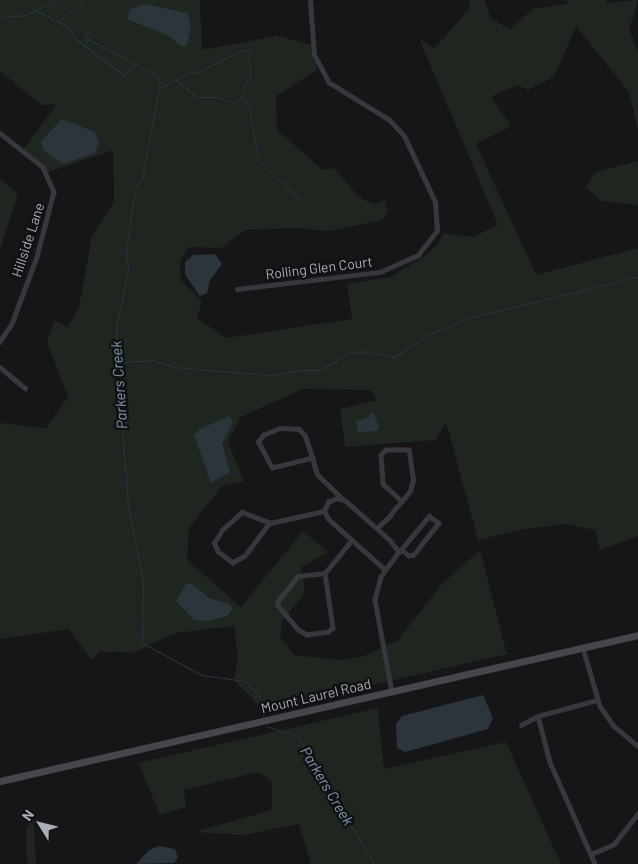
<!DOCTYPE html>
<style>
body{margin:0}
#map{position:relative;width:638px;height:864px;overflow:hidden;background:#161618;font-family:Barlow,sans-serif}
div>[style]{position:absolute}
[style*='--x']{left:calc(var(--x)*1px);top:calc(var(--y)*1px);width:calc(var(--w)*1px);rotate:calc(var(--a)*1deg)}
.green>*{inset:0;background:#1e261f}
.water>*{inset:0;background:#2c353c}
.stream>*{height:1px;margin:-0.5px;padding:0 0.5px;transform-origin:0.5px;border-radius:0.5px;background:#2c353c}
.street>*{height:4.5px;margin:-2.25px;padding:0 2.25px;transform-origin:2.25px;border-radius:2.25px;background:#37383d}
.secondary>*{height:7px;margin:-3.5px;padding:0 3.5px;transform-origin:3.5px;border-radius:3.5px;background:#45474d}
span{translate:-50% -50%;white-space:nowrap;text-align:center;line-height:1.15;-webkit-text-stroke:5px #111113;paint-order:stroke}
.street-label{font-size:14px;color:#a8adb8}
.water-label{font-size:15px;color:#7f9bb3;font-style:italic}
.north{position:absolute;left:15px;top:799px;width:50px;height:50px;-webkit-text-stroke:4px #111113;paint-order:stroke;rotate:306deg;font-size:14px;font-weight:700;line-height:20px;text-align:center;color:#a8adb8}
.north::after{content:'';display:block;margin:auto;width:18px;height:22px;background:#a8adb8;clip-path:polygon(50% 0,100% 100%,50% 72%,0 100%)}
</style>
<div id="map">
<div class="green">
<i style="clip-path:polygon(0 0,200px 0,202px 50px,277px 36px,313px 45px,317px 70px,276px 96px,277px 130px,323px 170px,334px 168px,360px 198px,375px 204px,385px 200px,388px 211px,382px 220px,329px 231px,294px 228px,245px 230px,221px 248px,189px 247px,180px 261px,181px 280px,202px 301px,197px 318px,226px 338px,352px 319px,347px 284px,391px 277px,426px 255px,438px 244px,443px 233px,472px 237px,498px 225px,419px 38px,434px 49px,470px 8px,469px 0,485px 0,491px 19px,510px 29px,533px 9px,568px 4px,566px 0,606px 0,607px 3px,638px 0,629px 29px,638px 52px,638px 130px,629px 92px,576px 26px,554px 77px,528px 90px,517px 85px,491px 97px,511px 126px,476px 144px,536px 275px,638px 248px,638px 536px,600px 550px,595px 530px,566px 524px,524px 529px,478px 540px,446px 422px,435px 440px,345px 447px,340px 409px,377px 400px,370px 390px,303px 389px,241px 417px,228px 442px,244px 481px,222px 486px,189px 528px,187px 560px,241px 607px,303px 531px,328px 552px,301px 567px,305px 593px,282px 621px,280px 637px,294px 655px,339px 660px,362px 657px,397px 641px,443px 583px,480px 550px,507px 654px,263px 710px,234px 680px,238px 657px,234px 626px,176px 633px,132px 653px,100px 651px,91px 660px,69px 629px,0 639px,0 423px,46px 428px,68px 397px,47px 342px,55px 320px,68px 327px,79px 307px,92px 236px,114px 202px,113px 150px,49px 172px,23px 150px,57px 104px,41px 105px,0 71px)"></i>
<i style="clip-path:polygon(638px 161px,638px 205px,601px 201px,585px 187px,596px 172px)"></i>
<i style="clip-path:polygon(0 179px,18px 194px,0 250px)"></i>
<i style="clip-path:polygon(378px 708px,384px 769px,506px 742px,561px 864px,311px 864px,299px 824px,244px 835px,195px 832px,272px 810px,272px 781px,258px 772px,184px 790px,186px 807px,160px 815px,138px 763px)"></i>
<i style="clip-path:polygon(33px 816px,36px 864px,27px 864px,26px 830px)"></i>
</div>
<div class="water">
<i style="clip-path:polygon(145px 4px,187px 13px,191px 25px,187px 46px,181px 46px,167px 35px,127px 19px,130px 9px)"></i>
<i style="clip-path:polygon(62px 119px,95px 132px,99px 144px,95px 153px,62px 164px,43px 150px,41px 141px)"></i>
<i style="clip-path:polygon(215px 254px,222px 264px,210px 280px,207px 293px,200px 296px,185px 275px,185px 262px,193px 255px)"></i>
<i style="clip-path:polygon(373px 412px,379px 427px,377px 431px,358px 432px,356px 421px,366px 419px)"></i>
<i style="clip-path:polygon(230px 416px,233px 423px,222px 444px,230px 472px,211px 483px,194px 435px,200px 429px)"></i>
<i style="clip-path:polygon(186px 584px,192px 584px,209px 598px,229px 604px,233px 609px,227px 616px,209px 621px,194px 620px,176px 601px)"></i>
<i style="clip-path:polygon(483px 695px,493px 718px,488px 729px,405px 752px,397px 748px,396px 724px,402px 716px)"></i>
<i style="clip-path:polygon(159px 846px,175px 849px,178px 857px,174px 863px,136px 864px,149px 850px)"></i>
</div>
<div class="stream">
<i style="--x:35;--y:10;--w:39;--a:27"></i>
<i style="--x:70;--y:28;--w:9;--a:72"></i>
<i style="--x:73;--y:37;--w:64;--a:36.7"></i>
<i style="--x:124;--y:75;--w:14;--a:-39"></i>
<i style="--x:0;--y:17;--w:26;--a:-4"></i>
<i style="--x:26;--y:15;--w:34;--a:-26"></i>
<i style="--x:59;--y:22;--w:33;--a:-43"></i>
<i style="--x:88;--y:39;--w:76;--a:28.2"></i>
<i style="--x:155;--y:75;--w:9;--a:54"></i>
<i style="--x:160;--y:82;--w:99;--a:100.5"></i>
<i style="--x:142;--y:179;--w:10;--a:127"></i>
<i style="--x:136;--y:187;--w:21;--a:101"></i>
<i style="--x:132;--y:208;--w:45;--a:97.6"></i>
<i style="--x:126;--y:253;--w:17;--a:83"></i>
<i style="--x:128;--y:270;--w:59;--a:101.7"></i>
<i style="--x:116;--y:328;--w:28;--a:90"></i>
<i style="--x:116;--y:356;--w:10;--a:61"></i>
<i style="--x:121;--y:365;--w:35;--a:92"></i>
<i style="--x:120;--y:400;--w:106;--a:85.7"></i>
<i style="--x:128;--y:506;--w:76;--a:78.7"></i>
<i style="--x:143;--y:581;--w:62;--a:90.9"></i>
<i style="--x:142;--y:643;--w:68;--a:28.1"></i>
<i style="--x:202;--y:675;--w:43;--a:7.9"></i>
<i style="--x:245;--y:681;--w:18;--a:45"></i>
<i style="--x:258;--y:694;--w:23;--a:77"></i>
<i style="--x:86;--y:43;--w:4;--a:-63"></i>
<i style="--x:88;--y:39;--w:5;--a:-143"></i>
<i style="--x:84;--y:36;--w:6;--a:-39"></i>
<i style="--x:161;--y:87;--w:27;--a:-28"></i>
<i style="--x:185;--y:74;--w:14;--a:-12"></i>
<i style="--x:199;--y:71;--w:48;--a:-26"></i>
<i style="--x:242;--y:50;--w:7;--a:16"></i>
<i style="--x:249;--y:52;--w:26;--a:88"></i>
<i style="--x:250;--y:78;--w:6;--a:141"></i>
<i style="--x:245;--y:82;--w:14;--a:102"></i>
<i style="--x:242;--y:96;--w:10;--a:135"></i>
<i style="--x:235;--y:103;--w:19;--a:-162"></i>
<i style="--x:217;--y:97;--w:20;--a:180"></i>
<i style="--x:197;--y:97;--w:27;--a:-141"></i>
<i style="--x:242;--y:97;--w:11;--a:49"></i>
<i style="--x:249;--y:105;--w:56;--a:80.7"></i>
<i style="--x:258;--y:160;--w:61;--a:43.7"></i>
<i style="--x:120;--y:362;--w:33;--a:-3"></i>
<i style="--x:153;--y:360;--w:21;--a:19"></i>
<i style="--x:173;--y:367;--w:98;--a:4.7"></i>
<i style="--x:271;--y:375;--w:28;--a:-10"></i>
<i style="--x:299;--y:370;--w:21;--a:0"></i>
<i style="--x:320;--y:370;--w:34;--a:-30"></i>
<i style="--x:349;--y:353;--w:20;--a:-6"></i>
<i style="--x:369;--y:351;--w:25;--a:16"></i>
<i style="--x:393;--y:358;--w:43;--a:-33.7"></i>
<i style="--x:429;--y:334;--w:42;--a:-22.3"></i>
<i style="--x:468;--y:318;--w:175;--a:-13.6"></i>
<i style="--x:266;--y:726;--w:33;--a:18"></i>
<i style="--x:297;--y:736;--w:149;--a:59"></i>
</div>
<div class="street">
<i style="--x:0;--y:133;--w:55;--a:38.3"></i>
<i style="--x:43;--y:167;--w:27;--a:66"></i>
<i style="--x:54;--y:192;--w:67;--a:104.7"></i>
<i style="--x:37;--y:257;--w:72;--a:110.5"></i>
<i style="--x:12;--y:324;--w:22;--a:124"></i>
<i style="--x:237;--y:289;--w:144;--a:-6.8"></i>
<i style="--x:380;--y:272;--w:42;--a:-24.1"></i>
<i style="--x:418;--y:255;--w:31;--a:-52"></i>
<i style="--x:437;--y:231;--w:29;--a:-94"></i>
<i style="--x:435;--y:202;--w:73;--a:-115.2"></i>
<i style="--x:404;--y:136;--w:22;--a:-133"></i>
<i style="--x:389;--y:120;--w:70;--a:-148.3"></i>
<i style="--x:329;--y:83;--w:32;--a:-118"></i>
<i style="--x:314;--y:55;--w:55;--a:-94.2"></i>
<i style="--x:0;--y:367;--w:33;--a:40"></i>
<i style="--x:313;--y:458;--w:42;--a:166.3"></i>
<i style="--x:272;--y:468;--w:30;--a:-118"></i>
<i style="--x:258;--y:442;--w:9;--a:-54"></i>
<i style="--x:263;--y:435;--w:18;--a:-22"></i>
<i style="--x:280;--y:428;--w:19;--a:3"></i>
<i style="--x:299;--y:429;--w:8;--a:45"></i>
<i style="--x:305;--y:435;--w:21;--a:71"></i>
<i style="--x:312;--y:455;--w:16;--a:75"></i>
<i style="--x:316;--y:470;--w:5;--a:68"></i>
<i style="--x:318;--y:475;--w:35;--a:44"></i>
<i style="--x:242;--y:512;--w:30;--a:21"></i>
<i style="--x:270;--y:523;--w:41;--a:127.1"></i>
<i style="--x:245;--y:556;--w:14;--a:150"></i>
<i style="--x:233;--y:563;--w:19;--a:-144"></i>
<i style="--x:218;--y:552;--w:10;--a:-114"></i>
<i style="--x:214;--y:543;--w:15;--a:-58"></i>
<i style="--x:222;--y:530;--w:27;--a:-42"></i>
<i style="--x:270;--y:523;--w:55;--a:-12.5"></i>
<i style="--x:377;--y:528;--w:18;--a:-43"></i>
<i style="--x:390;--y:516;--w:6;--a:-59"></i>
<i style="--x:393;--y:511;--w:13;--a:-48"></i>
<i style="--x:402;--y:501;--w:13;--a:-51"></i>
<i style="--x:410;--y:491;--w:11;--a:-75"></i>
<i style="--x:413;--y:480;--w:30;--a:-98"></i>
<i style="--x:409;--y:450;--w:23;--a:180"></i>
<i style="--x:386;--y:450;--w:7;--a:135"></i>
<i style="--x:381;--y:455;--w:29;--a:86"></i>
<i style="--x:383;--y:484;--w:25;--a:42"></i>
<i style="--x:399;--y:552;--w:47;--a:-50.2"></i>
<i style="--x:429;--y:516;--w:12;--a:35"></i>
<i style="--x:439;--y:523;--w:41;--a:128"></i>
<i style="--x:414;--y:555;--w:5;--a:169"></i>
<i style="--x:409;--y:556;--w:10;--a:-143"></i>
<i style="--x:385;--y:570;--w:76;--a:-138.2"></i>
<i style="--x:328;--y:519;--w:9;--a:-117"></i>
<i style="--x:324;--y:511;--w:10;--a:-66"></i>
<i style="--x:328;--y:502;--w:10;--a:-24"></i>
<i style="--x:337;--y:498;--w:9;--a:18"></i>
<i style="--x:346;--y:501;--w:59;--a:41.6"></i>
<i style="--x:390;--y:540;--w:15;--a:53"></i>
<i style="--x:399;--y:552;--w:31;--a:126"></i>
<i style="--x:381;--y:577;--w:24;--a:105"></i>
<i style="--x:375;--y:600;--w:94;--a:79.5"></i>
<i style="--x:325;--y:573;--w:56;--a:81.7"></i>
<i style="--x:333;--y:628;--w:6;--a:141"></i>
<i style="--x:328;--y:632;--w:21;--a:172"></i>
<i style="--x:307;--y:635;--w:10;--a:-151"></i>
<i style="--x:298;--y:630;--w:31;--a:-130"></i>
<i style="--x:278;--y:606;--w:4;--a:-104"></i>
<i style="--x:277;--y:602;--w:33;--a:-51"></i>
<i style="--x:298;--y:576;--w:27;--a:-6"></i>
<i style="--x:325;--y:573;--w:41;--a:-50.9"></i>
<i style="--x:583;--y:648;--w:60;--a:73.7"></i>
<i style="--x:600;--y:706;--w:24;--a:55"></i>
<i style="--x:614;--y:726;--w:31;--a:40"></i>
<i style="--x:538;--y:716;--w:48;--a:75.4"></i>
<i style="--x:550;--y:762;--w:111;--a:66.2"></i>
<i style="--x:521;--y:725;--w:19;--a:-28"></i>
<i style="--x:538;--y:716;--w:61;--a:-15.2"></i>
<i style="--x:591;--y:854;--w:25;--a:-23"></i>
<i style="--x:614;--y:844;--w:39;--a:-52"></i>
</div>
<div class="secondary">
<i style="--x:0;--y:781;--w:654;--a:-12.89"></i>
</div>
<div class="street-label">
<span style="left:28px;top:240px;rotate:-72deg">Hillside Lane</span>
<span style="left:319px;top:268px;rotate:-7deg">Rolling Glen Court</span>
<span style="left:316px;top:696px;rotate:-13deg">Mount Laurel Road</span>
</div>
<div class="water-label">
<span style="left:119px;top:385px;rotate:-94deg">Parkers Creek</span>
<span style="left:327px;top:786px;rotate:59deg">Parkers Creek</span>
</div>
<div class="north">N</div>
</div>
